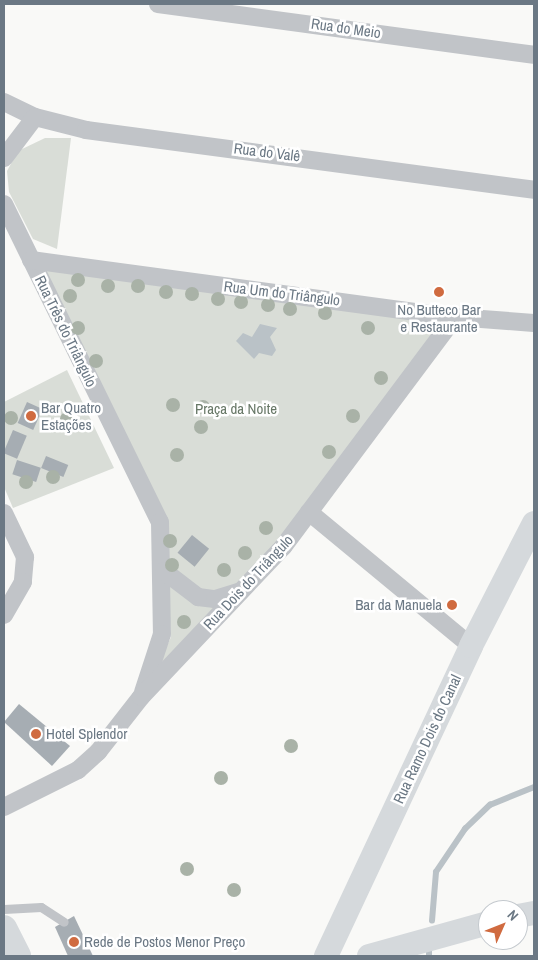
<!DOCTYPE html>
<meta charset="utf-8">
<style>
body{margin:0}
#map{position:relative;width:538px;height:960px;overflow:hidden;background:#f9f9f7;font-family:"Archivo Narrow",sans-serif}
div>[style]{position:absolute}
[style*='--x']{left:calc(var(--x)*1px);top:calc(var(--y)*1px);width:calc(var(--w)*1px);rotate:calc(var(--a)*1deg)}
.green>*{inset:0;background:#d9ddd7}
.water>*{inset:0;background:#bac2c7}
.stream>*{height:5.5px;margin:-2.75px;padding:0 2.75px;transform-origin:2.75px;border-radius:2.75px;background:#bac2c7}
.building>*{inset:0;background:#a6adb3;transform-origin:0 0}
.lane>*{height:9px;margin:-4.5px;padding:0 4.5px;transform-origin:4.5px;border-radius:4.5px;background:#c1c4c8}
.street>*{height:18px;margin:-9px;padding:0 9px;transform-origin:9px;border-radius:9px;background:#c1c4c8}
.secondary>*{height:24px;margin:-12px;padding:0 12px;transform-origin:12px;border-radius:12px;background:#d5d9dc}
.primary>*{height:26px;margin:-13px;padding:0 13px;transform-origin:13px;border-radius:13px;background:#d5d9dc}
.trees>*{width:14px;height:14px;margin:-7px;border-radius:50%;background:#a9b2a7}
.dots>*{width:14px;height:14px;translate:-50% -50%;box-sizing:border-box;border:2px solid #fff;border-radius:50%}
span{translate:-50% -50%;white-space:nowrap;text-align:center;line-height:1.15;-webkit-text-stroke:5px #fff;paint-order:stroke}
.street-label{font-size:15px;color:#6b7884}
.poi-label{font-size:15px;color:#6b7884}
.left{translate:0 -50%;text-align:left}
.right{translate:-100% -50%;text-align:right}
.park-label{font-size:15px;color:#677766}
.frame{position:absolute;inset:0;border:5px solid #6b7884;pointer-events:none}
.north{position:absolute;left:478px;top:900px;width:50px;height:50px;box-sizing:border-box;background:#fff;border:1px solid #c4c9ce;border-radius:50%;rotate:46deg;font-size:14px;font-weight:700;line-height:20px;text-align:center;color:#6b7884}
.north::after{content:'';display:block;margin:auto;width:18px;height:22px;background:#d06b40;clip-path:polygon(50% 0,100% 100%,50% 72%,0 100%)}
</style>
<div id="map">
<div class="green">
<i style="clip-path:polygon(45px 138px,71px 138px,57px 249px,33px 239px,9px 192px,7px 171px,18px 151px)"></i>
<i style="clip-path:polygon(40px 268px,444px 322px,280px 541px,148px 686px,171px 637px,163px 517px)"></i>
<i style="clip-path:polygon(67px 370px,114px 468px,13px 508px,4px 487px,4px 402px)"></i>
</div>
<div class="water">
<i style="clip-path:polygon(260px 324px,277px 328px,270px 337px,276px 350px,272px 356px,259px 353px,254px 359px,236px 341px,243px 333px,252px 337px)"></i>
</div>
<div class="stream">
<i style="--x:432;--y:921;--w:49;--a:-85.3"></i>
<i style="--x:436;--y:872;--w:52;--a:-56"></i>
<i style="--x:465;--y:829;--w:35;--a:-44"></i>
<i style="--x:490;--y:805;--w:48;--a:-22.2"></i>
<i style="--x:429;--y:956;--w:5;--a:-90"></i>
</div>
<div class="building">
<i style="left:27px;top:402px;width:17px;height:23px;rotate:24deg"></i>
<i style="left:13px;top:430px;width:15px;height:25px;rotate:23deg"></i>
<i style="left:46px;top:456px;width:24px;height:13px;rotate:22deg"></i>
<i style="left:17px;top:460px;width:25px;height:15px;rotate:18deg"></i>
<i style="left:192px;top:535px;width:22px;height:23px;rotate:39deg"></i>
<i style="clip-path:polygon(19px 704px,70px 746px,52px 766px,4px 722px)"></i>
<i style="clip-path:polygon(74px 916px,93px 956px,68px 956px,55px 927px)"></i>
</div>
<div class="lane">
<i style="--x:4;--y:909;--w:37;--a:-3"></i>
<i style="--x:41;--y:907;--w:27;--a:33"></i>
</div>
<div class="street">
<i style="--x:158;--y:4;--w:379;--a:7.7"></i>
<i style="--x:4;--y:102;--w:34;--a:26"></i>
<i style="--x:35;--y:117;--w:53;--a:14.3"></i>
<i style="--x:86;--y:130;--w:452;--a:7.6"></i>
<i style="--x:4;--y:158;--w:51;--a:-52.9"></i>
<i style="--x:4;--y:204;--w:354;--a:63.9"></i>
<i style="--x:160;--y:522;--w:112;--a:89"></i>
<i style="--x:162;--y:634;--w:61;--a:108.1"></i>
<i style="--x:31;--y:260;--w:428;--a:7.7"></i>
<i style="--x:455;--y:317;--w:79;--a:4.3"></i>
<i style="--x:309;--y:512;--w:210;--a:39.6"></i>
<i style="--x:4;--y:513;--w:49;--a:64.5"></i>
<i style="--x:25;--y:557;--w:25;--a:95"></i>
<i style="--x:23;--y:582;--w:38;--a:120"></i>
<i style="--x:164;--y:571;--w:43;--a:37.4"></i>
<i style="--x:198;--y:597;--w:17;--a:7"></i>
<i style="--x:215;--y:599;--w:27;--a:-17"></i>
<i style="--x:4;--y:807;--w:83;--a:-26.6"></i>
<i style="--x:78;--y:770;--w:27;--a:-42"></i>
<i style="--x:98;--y:752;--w:70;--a:-52"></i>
<i style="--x:141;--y:697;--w:207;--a:-46.6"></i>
<i style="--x:283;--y:547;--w:287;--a:-53.2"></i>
</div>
<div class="secondary">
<i style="--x:518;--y:916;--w:16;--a:-11"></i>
<i style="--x:326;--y:956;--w:342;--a:-64.9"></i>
<i style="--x:471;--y:646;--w:138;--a:-62.9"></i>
<i style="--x:369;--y:956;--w:123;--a:-15.5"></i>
</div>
<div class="primary">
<i style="--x:4;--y:928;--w:31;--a:63"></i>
</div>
<div class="trees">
<i style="left:78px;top:280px"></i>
<i style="left:108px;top:286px"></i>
<i style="left:138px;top:286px"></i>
<i style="left:166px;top:292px"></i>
<i style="left:192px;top:294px"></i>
<i style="left:70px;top:296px"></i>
<i style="left:218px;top:299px"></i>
<i style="left:241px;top:302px"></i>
<i style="left:268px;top:305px"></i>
<i style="left:290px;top:309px"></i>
<i style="left:325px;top:313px"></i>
<i style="left:78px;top:328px"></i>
<i style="left:368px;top:328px"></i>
<i style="left:96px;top:361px"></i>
<i style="left:381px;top:378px"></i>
<i style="left:173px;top:405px"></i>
<i style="left:203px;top:407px"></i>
<i style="left:353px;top:416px"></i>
<i style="left:11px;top:418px"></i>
<i style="left:67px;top:419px"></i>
<i style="left:201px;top:427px"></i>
<i style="left:329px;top:452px"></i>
<i style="left:177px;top:455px"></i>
<i style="left:53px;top:477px"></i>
<i style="left:26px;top:482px"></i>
<i style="left:266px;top:528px"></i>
<i style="left:170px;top:541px"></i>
<i style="left:245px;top:553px"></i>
<i style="left:172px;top:565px"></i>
<i style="left:224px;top:570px"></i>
<i style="left:184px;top:622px"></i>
<i style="left:291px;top:746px"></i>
<i style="left:221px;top:778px"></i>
<i style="left:187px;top:869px"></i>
<i style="left:234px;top:890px"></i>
</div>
<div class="dots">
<i style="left:439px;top:292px;background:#d06b40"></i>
<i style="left:31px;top:416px;background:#d06b40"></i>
<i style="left:452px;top:605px;background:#d06b40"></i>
<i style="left:36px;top:734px;background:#d06b40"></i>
<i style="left:74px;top:942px;background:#d06b40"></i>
</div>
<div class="street-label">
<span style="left:346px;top:28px;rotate:8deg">Rua do Meio</span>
<span style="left:267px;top:152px;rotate:7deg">Rua do Valê</span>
<span style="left:282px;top:293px;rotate:7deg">Rua Um do Triângulo</span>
<span style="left:66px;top:331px;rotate:64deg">Rua Três do Triângulo</span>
<span style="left:248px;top:582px;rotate:-47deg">Rua Dois do Triângulo</span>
<span style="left:427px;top:739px;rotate:-65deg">Rua Ramo Dois do Canal</span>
</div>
<div class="poi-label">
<span style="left:439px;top:318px">No Butteco Bar<br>e Restaurante</span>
<span class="left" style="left:41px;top:416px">Bar Quatro<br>Estações</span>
<span class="right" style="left:442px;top:605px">Bar da Manuela</span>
<span class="left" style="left:46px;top:734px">Hotel Splendor</span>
<span class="left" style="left:84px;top:942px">Rede de Postos Menor Preço</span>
</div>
<div class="park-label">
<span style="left:236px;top:409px">Praça da Noite</span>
</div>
<div class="frame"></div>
<div class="north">N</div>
</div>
